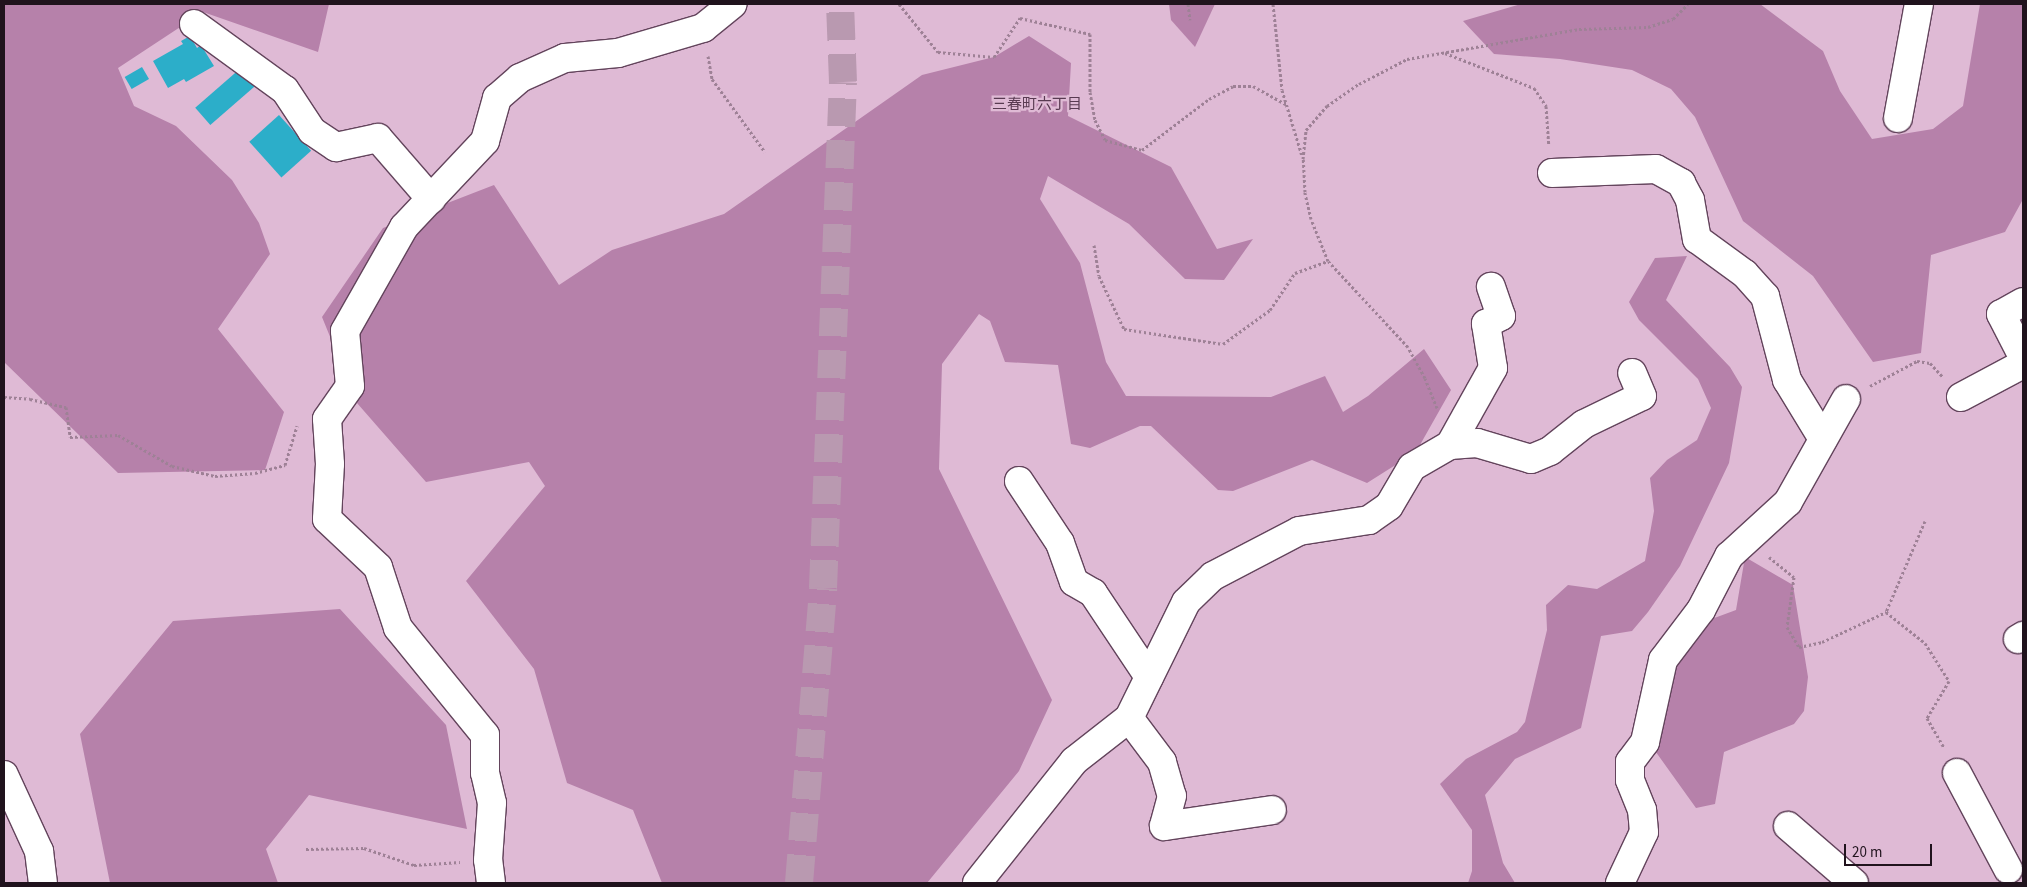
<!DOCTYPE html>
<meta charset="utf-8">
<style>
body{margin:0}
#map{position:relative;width:2027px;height:887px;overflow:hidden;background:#dfbad5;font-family:"Source Sans 3","Noto Sans JP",sans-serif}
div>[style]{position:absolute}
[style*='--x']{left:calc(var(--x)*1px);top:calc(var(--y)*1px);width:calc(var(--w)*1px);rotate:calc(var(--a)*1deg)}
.green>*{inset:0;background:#b681aa}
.building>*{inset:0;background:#2caec9;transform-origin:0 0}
.minor-tunnel>*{height:28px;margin-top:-14px;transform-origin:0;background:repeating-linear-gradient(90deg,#b999b0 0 28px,transparent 0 42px)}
.path>*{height:3px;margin-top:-1.5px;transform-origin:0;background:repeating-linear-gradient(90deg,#9e8196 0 2.5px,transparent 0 5px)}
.roads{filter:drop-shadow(1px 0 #63445c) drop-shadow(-1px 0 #63445c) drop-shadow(0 1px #63445c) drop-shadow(0 -1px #63445c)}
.minor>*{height:28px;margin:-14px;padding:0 14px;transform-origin:14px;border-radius:14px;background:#fff}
span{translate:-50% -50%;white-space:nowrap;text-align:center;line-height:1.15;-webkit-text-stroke:4.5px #dfbad5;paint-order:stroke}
.neighbourhood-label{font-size:15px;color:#593b52}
.frame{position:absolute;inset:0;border:5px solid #20131d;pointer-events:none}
.scale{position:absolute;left:1844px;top:844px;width:88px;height:22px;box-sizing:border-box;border:2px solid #20131d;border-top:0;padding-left:6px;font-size:15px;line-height:18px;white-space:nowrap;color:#20131d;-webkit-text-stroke:4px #dfbad5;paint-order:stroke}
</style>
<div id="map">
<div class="green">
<i style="clip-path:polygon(4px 4px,329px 4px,318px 52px,203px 12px,118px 68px,134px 106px,176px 126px,232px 180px,259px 223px,270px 254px,218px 329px,284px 412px,265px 470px,118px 473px,4px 362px)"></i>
<i style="clip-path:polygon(1169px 4px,1215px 4px,1195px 47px,1171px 20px)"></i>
<i style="clip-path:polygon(1521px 4px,1760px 4px,1823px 51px,1840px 91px,1872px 139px,1933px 129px,1963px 106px,1980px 4px,2023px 4px,2022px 201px,2005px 232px,1931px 255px,1921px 353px,1873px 362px,1813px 276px,1743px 221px,1695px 117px,1671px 89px,1632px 70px,1560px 59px,1494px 54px,1463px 21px)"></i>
<i style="clip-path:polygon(1029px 36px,1071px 63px,1068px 116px,1171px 167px,1217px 249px,1253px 239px,1224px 280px,1185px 279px,1129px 224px,1048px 176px,1040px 199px,1080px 263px,1106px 362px,1126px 396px,1271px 397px,1325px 376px,1343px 412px,1368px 396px,1424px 349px,1451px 390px,1416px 452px,1367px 483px,1312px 460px,1233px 491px,1218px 490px,1151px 426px,1140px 426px,1090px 448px,1071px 444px,1058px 365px,1005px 362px,990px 321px,979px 314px,942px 364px,939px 469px,1052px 700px,1019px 771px,927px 883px,662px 883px,633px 810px,567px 783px,534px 669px,466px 581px,545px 486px,529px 462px,426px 482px,357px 403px,322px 317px,383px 228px,494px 185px,559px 285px,612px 250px,724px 214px,922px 75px,994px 57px)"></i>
<i style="clip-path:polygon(1687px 256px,1666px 300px,1730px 367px,1742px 387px,1729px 463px,1680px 566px,1648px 612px,1632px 631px,1601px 636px,1581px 728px,1515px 759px,1485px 795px,1503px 863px,1515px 883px,1468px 883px,1472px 871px,1472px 830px,1440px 784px,1466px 759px,1517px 732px,1525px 722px,1547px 630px,1546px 605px,1568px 585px,1597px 589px,1645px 561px,1654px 511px,1650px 478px,1667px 460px,1697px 440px,1711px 408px,1698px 379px,1639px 320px,1629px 302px,1655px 258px)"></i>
<i style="clip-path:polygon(1745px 557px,1793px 585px,1808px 677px,1804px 711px,1794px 724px,1724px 752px,1715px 804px,1696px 808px,1648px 741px,1673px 659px,1709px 620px,1736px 610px)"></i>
<i style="clip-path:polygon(340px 609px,446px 725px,467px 829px,309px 795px,266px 849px,278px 883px,110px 883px,80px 734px,173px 621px)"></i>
</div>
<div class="building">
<i style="clip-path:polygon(190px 36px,197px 48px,201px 45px,214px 66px,186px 82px,184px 79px,168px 88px,153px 61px,183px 44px,181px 41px)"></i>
<i style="left:142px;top:67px;width:14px;height:20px;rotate:60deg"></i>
<i style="left:242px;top:67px;width:23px;height:62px;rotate:49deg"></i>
<i style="left:279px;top:115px;width:48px;height:40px;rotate:48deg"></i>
</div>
<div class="minor-tunnel">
<i style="--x:799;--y:883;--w:296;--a:-85.3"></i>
<i style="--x:823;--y:588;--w:506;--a:-87.74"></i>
<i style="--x:843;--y:82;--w:78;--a:-92.2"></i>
</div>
<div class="path">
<i style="--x:899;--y:4;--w:62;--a:50.9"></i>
<i style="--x:938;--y:52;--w:56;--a:5.1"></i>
<i style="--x:994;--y:57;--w:47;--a:-56.3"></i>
<i style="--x:1020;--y:18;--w:72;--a:12.9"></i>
<i style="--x:1090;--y:34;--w:58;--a:90"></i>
<i style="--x:1090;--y:92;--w:28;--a:80"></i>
<i style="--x:1095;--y:120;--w:22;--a:63"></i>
<i style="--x:1105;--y:140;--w:38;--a:15"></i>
<i style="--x:1142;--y:150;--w:84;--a:-37.3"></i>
<i style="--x:1209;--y:99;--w:27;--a:-28"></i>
<i style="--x:1233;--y:86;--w:20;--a:0"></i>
<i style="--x:1253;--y:86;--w:39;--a:29"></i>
<i style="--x:1188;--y:4;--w:16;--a:83"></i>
<i style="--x:1273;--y:4;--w:86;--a:84"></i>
<i style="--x:1282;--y:90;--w:69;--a:73.1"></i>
<i style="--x:1445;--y:53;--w:96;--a:21.5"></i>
<i style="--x:1534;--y:88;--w:22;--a:56"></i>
<i style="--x:1546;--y:106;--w:39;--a:86"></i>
<i style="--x:708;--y:56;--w:23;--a:80"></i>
<i style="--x:712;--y:79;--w:90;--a:54"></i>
<i style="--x:1094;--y:245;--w:31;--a:81"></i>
<i style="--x:1099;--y:276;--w:59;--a:64.7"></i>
<i style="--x:1124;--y:329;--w:100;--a:8.6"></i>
<i style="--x:1223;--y:344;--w:58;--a:-35.9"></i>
<i style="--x:1270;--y:310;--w:45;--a:-56"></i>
<i style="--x:1295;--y:273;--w:35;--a:-20"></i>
<i style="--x:1870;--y:386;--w:53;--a:-28"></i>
<i style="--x:1917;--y:361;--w:13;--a:9"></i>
<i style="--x:1930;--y:363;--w:18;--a:47"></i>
<i style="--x:4;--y:397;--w:26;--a:4"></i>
<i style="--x:30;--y:399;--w:37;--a:13"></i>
<i style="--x:66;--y:407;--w:30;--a:82"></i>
<i style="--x:70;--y:437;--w:48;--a:-2.4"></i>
<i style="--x:118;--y:435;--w:62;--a:29.9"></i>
<i style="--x:172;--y:466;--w:44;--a:13.1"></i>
<i style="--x:215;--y:476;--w:40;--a:-4.3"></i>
<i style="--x:255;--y:473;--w:31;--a:-15"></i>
<i style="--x:285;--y:465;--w:41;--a:-72.9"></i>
<i style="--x:1437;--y:408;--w:32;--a:-112"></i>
<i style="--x:1425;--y:378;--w:35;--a:-119"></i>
<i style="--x:1408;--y:347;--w:117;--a:-132.9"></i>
<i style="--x:1328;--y:261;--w:45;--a:-112"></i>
<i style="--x:1311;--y:219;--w:28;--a:-103"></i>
<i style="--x:1305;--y:192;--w:33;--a:-93"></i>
<i style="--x:1303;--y:159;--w:29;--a:-84"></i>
<i style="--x:1306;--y:130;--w:32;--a:-49"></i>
<i style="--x:1327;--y:106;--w:39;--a:-35"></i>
<i style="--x:1359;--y:84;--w:54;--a:-27.5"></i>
<i style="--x:1407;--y:59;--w:175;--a:-9.9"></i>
<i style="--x:1579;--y:29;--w:69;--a:-1.7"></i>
<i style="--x:1648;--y:27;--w:26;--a:-18"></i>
<i style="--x:1673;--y:19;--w:21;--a:-45"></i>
<i style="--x:1925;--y:521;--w:99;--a:113.2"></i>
<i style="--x:1886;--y:612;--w:50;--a:38.5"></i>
<i style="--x:1925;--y:643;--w:45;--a:57.7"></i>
<i style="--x:1949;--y:681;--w:43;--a:120.7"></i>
<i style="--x:1927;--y:718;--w:34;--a:60"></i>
<i style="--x:1769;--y:557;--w:32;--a:39"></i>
<i style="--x:1794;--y:577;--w:50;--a:98"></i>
<i style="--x:1787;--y:627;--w:23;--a:59"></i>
<i style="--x:1799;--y:647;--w:24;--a:-12"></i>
<i style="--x:1822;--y:642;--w:71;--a:-25.1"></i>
<i style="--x:306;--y:849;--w:58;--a:-1"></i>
<i style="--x:364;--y:848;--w:53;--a:18.8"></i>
<i style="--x:414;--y:865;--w:46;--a:-3.7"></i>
</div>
<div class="roads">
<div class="minor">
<i style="--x:194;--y:24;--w:112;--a:36"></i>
<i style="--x:285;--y:90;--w:49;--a:56.6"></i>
<i style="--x:312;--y:131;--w:29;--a:34"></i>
<i style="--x:336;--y:147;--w:43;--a:-12.1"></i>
<i style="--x:378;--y:138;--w:81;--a:49"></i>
<i style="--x:1898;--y:118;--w:116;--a:-79.6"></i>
<i style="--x:1552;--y:173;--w:104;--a:-2.2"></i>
<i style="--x:1656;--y:169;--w:29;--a:29"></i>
<i style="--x:1681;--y:183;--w:19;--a:62"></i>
<i style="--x:1690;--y:200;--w:40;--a:80"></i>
<i style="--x:1697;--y:239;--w:59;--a:36.1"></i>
<i style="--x:1745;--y:274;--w:30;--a:48"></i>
<i style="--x:1765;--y:296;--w:87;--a:75.3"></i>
<i style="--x:1787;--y:380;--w:69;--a:58.6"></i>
<i style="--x:2023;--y:302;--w:25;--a:151"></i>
<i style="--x:2001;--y:314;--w:48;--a:62.9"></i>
<i style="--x:1961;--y:397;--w:70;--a:-28"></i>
<i style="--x:1450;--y:445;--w:88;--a:-60.8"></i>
<i style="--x:1493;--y:368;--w:45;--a:-99"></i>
<i style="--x:1486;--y:324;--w:17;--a:-28"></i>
<i style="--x:1501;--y:316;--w:31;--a:-109"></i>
<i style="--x:1019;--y:481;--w:74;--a:56.5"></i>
<i style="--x:1060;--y:543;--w:41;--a:70.3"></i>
<i style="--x:1074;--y:582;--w:22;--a:30"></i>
<i style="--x:1093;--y:593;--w:101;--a:56.3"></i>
<i style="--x:2018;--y:639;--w:6;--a:-31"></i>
<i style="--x:1129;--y:718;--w:55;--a:53.1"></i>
<i style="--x:1162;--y:762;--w:35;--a:74"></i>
<i style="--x:1172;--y:796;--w:31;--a:105"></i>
<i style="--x:1164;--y:826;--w:109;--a:-8.4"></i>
<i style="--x:1957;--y:773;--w:109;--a:62"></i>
<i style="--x:4;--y:775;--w:84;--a:65.3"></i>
<i style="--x:39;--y:851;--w:32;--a:83"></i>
<i style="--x:1788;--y:826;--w:87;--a:40.8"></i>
<i style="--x:491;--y:883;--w:23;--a:-97"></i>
<i style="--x:488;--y:860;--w:57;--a:-86"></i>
<i style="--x:492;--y:803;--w:31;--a:-103"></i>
<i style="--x:485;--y:773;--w:38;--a:-90"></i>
<i style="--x:485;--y:735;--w:138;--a:-129.1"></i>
<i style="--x:398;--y:628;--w:64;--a:-108.2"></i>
<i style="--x:378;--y:567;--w:70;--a:-136.7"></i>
<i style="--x:327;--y:519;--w:55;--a:-86.9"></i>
<i style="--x:330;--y:464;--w:45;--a:-93.8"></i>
<i style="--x:327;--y:419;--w:40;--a:-55.1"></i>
<i style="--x:350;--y:386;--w:55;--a:-95.2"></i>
<i style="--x:345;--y:331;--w:120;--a:-60.4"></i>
<i style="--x:404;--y:227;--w:118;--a:-46.7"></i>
<i style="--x:485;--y:141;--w:45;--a:-74.4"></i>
<i style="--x:497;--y:98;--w:30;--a:-41"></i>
<i style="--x:520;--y:78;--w:49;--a:-24"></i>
<i style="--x:565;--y:58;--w:53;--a:-5.4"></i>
<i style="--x:618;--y:53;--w:89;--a:-16.4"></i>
<i style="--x:703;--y:28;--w:38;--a:-39"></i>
<i style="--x:977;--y:883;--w:156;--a:-51.5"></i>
<i style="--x:1074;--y:761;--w:70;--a:-38"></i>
<i style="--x:1129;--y:718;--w:129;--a:-63.8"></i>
<i style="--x:1186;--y:602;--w:37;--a:-44"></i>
<i style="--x:1213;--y:576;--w:97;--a:-27.6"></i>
<i style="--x:1299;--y:531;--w:71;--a:-8.9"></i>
<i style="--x:1369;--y:520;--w:24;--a:-35"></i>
<i style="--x:1389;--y:506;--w:45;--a:-59.5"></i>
<i style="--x:1412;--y:467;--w:44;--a:-30.1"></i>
<i style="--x:1450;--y:445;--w:27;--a:-4"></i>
<i style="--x:1477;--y:443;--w:56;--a:16.5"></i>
<i style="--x:1531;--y:459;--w:21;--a:-23"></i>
<i style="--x:1550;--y:451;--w:43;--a:-38.5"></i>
<i style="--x:1584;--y:424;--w:64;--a:-25.8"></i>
<i style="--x:1642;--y:396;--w:25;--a:-113"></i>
<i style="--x:1620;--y:883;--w:56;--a:-64.8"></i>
<i style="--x:1644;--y:832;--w:22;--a:-95"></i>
<i style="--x:1642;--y:810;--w:32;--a:-112"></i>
<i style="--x:1630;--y:780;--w:18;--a:-90"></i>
<i style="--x:1630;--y:762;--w:25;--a:-53"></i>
<i style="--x:1645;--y:742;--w:84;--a:-77.6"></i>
<i style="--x:1663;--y:660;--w:63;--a:-52.8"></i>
<i style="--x:1701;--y:610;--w:61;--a:-62.6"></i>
<i style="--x:1729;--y:556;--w:80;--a:-42.5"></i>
<i style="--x:1788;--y:502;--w:118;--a:-60.6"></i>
</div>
</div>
<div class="neighbourhood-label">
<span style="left:1037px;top:105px">三春町六丁目</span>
</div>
<div class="frame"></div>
<div class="scale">20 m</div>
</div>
